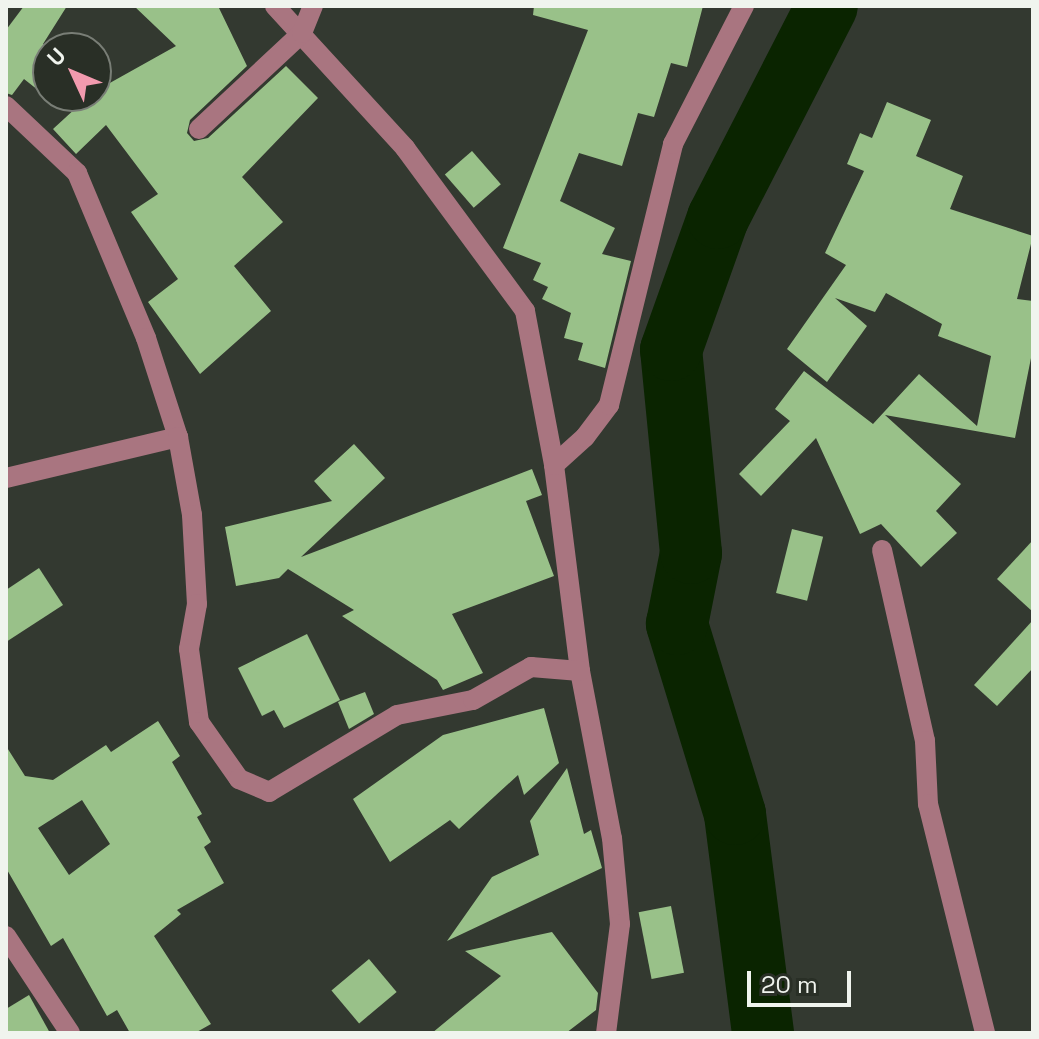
<!DOCTYPE html>
<style>
body{margin:0}
#map{position:relative;width:1039px;height:1039px;overflow:hidden;background:#333930;font-family:"Space Grotesk",sans-serif}
div>[style]{position:absolute}
[style*='--x']{left:calc(var(--x)*1px);top:calc(var(--y)*1px);width:calc(var(--w)*1px);rotate:calc(var(--a)*1deg)}
.river>*{height:62px;margin:-31px;padding:0 31px;transform-origin:31px;border-radius:31px;background:#0a2400}
.building>*{inset:0;background:#99c189;transform-origin:0 0}
.minor>*{height:20px;margin:-10px;padding:0 10px;transform-origin:10px;border-radius:10px;background:#a97580}
span{translate:-50% -50%;white-space:nowrap;text-align:center;line-height:1.15;-webkit-text-stroke:8px #292f26;paint-order:stroke}
.frame{position:absolute;inset:0;border:8px solid #f0f4ee;pointer-events:none}
.north{position:absolute;left:32px;top:32px;width:80px;height:80px;box-sizing:border-box;background:#292f26;border:2px solid #797e76;border-radius:50%;rotate:314deg;font-size:22px;font-weight:700;line-height:32px;text-align:center;color:#f0f4ee}
.north::after{content:'';display:block;margin:auto;width:28px;height:36px;background:#f29aae;clip-path:polygon(50% 0,100% 100%,50% 72%,0 100%)}
.scale{position:absolute;left:747px;top:971px;width:104px;height:36px;box-sizing:border-box;border:4px solid #f0f4ee;border-top:0;padding-left:10px;font-size:24px;line-height:28px;white-space:nowrap;color:#f0f4ee;-webkit-text-stroke:6px #292f26;paint-order:stroke}
</style>
<div id="map">
<div class="river">
<i style="--x:763;--y:1033;--w:221;--a:-97.3"></i>
<i style="--x:735;--y:814;--w:199;--a:-107"></i>
<i style="--x:677;--y:624;--w:72;--a:-78.8"></i>
<i style="--x:691;--y:553;--w:204;--a:-95.6"></i>
<i style="--x:671;--y:350;--w:140;--a:-70.4"></i>
<i style="--x:718;--y:218;--w:238;--a:-62.8"></i>
</div>
<div class="building">
<i style="clip-path:polygon(24px 6px,67px 6px,43px 44px,48px 48px,48px 98px,24px 79px,12px 95px,6px 93px,6px 30px)"></i>
<i style="clip-path:polygon(134px 6px,218px 6px,247px 66px,190px 120px,187px 133px,194px 141px,208px 138px,286px 66px,318px 98px,242px 177px,283px 222px,234px 266px,271px 311px,200px 374px,148px 302px,178px 279px,131px 212px,158px 194px,106px 125px,76px 154px,53px 129px,89px 96px,96px 96px,105px 81px,108px 84px,176px 46px)"></i>
<i style="clip-path:polygon(534px 6px,703px 6px,687px 67px,671px 63px,654px 117px,638px 113px,622px 166px,579px 153px,560px 201px,615px 228px,602px 254px,631px 261px,605px 368px,578px 360px,583px 343px,564px 338px,571px 313px,542px 299px,548px 287px,533px 280px,541px 263px,503px 248px,588px 30px,533px 15px)"></i>
<i style="clip-path:polygon(887px 102px,931px 120px,916px 156px,963px 176px,950px 209px,1033px 236px,1017px 299px,1033px 301px,1033px 348px,1015px 438px,885px 415px,961px 484px,936px 511px,957px 533px,921px 567px,881px 524px,860px 534px,816px 438px,761px 496px,739px 474px,790px 421px,775px 409px,804px 371px,873px 424px,919px 374px,977px 426px,991px 356px,938px 336px,942px 324px,886px 293px,875px 312px,835px 298px,867px 326px,827px 382px,787px 349px,846px 265px,825px 253px,864px 171px,847px 164px,860px 133px,872px 138px)"></i>
<i style="left:472px;top:151px;width:44px;height:36px;rotate:49deg"></i>
<i style="clip-path:polygon(354px 444px,385px 478px,301px 557px,532px 469px,542px 495px,526px 501px,554px 576px,452px 614px,483px 673px,443px 690px,437px 680px,342px 616px,354px 610px,288px 569px,279px 578px,236px 586px,225px 527px,332px 501px,314px 481px)"></i>
<i style="left:792px;top:529px;width:32px;height:66px;rotate:14deg"></i>
<i style="clip-path:polygon(1033px 540px,1033px 612px,997px 579px)"></i>
<i style="clip-path:polygon(39px 568px,63px 605px,6px 642px,6px 590px)"></i>
<i style="clip-path:polygon(1033px 620px,1033px 668px,997px 706px,974px 685px)"></i>
<i style="clip-path:polygon(307px 634px,340px 700px,284px 728px,274px 710px,262px 716px,238px 668px)"></i>
<i style="clip-path:polygon(365px 692px,374px 714px,349px 729px,338px 702px)"></i>
<i style="clip-path:polygon(544px 708px,559px 763px,524px 795px,518px 775px,459px 829px,450px 820px,390px 862px,353px 799px,443px 735px)"></i>
<i style="clip-path:polygon(evenodd,158px 721px,180px 756px,172px 762px,202px 814px,197px 817px,211px 842px,204px 847px,224px 883px,177px 910px,181px 914px,154px 936px,211px 1024px,195px 1033px,130px 1033px,117px 1010px,107px 1016px,63px 938px,51px 946px,6px 868px,6px 746px,25px 776px,53px 780px,106px 745px,111px 752px,158px 721px,82px 800px,110px 844px,69px 875px,38px 828px,82px 800px)"></i>
<i style="clip-path:polygon(567px 768px,584px 834px,591px 830px,602px 868px,447px 941px,492px 877px,539px 855px,530px 821px)"></i>
<i style="left:671px;top:906px;width:68px;height:33px;rotate:79deg"></i>
<i style="clip-path:polygon(552px 932px,598px 993px,596px 1010px,566px 1033px,432px 1033px,501px 976px,465px 951px)"></i>
<i style="left:369px;top:959px;width:43px;height:49px;rotate:50deg"></i>
<i style="clip-path:polygon(29px 995px,50px 1033px,6px 1033px,6px 1009px)"></i>
</div>
<div class="minor">
<i style="--x:275;--y:6;--w:193;--a:47.5"></i>
<i style="--x:405;--y:148;--w:202;--a:53.6"></i>
<i style="--x:525;--y:311;--w:157;--a:79.3"></i>
<i style="--x:554;--y:465;--w:208;--a:82.8"></i>
<i style="--x:580;--y:671;--w:170;--a:79.2"></i>
<i style="--x:612;--y:838;--w:86;--a:84.7"></i>
<i style="--x:620;--y:924;--w:110;--a:97.3"></i>
<i style="--x:6;--y:106;--w:98;--a:43.3"></i>
<i style="--x:77;--y:173;--w:179;--a:67.3"></i>
<i style="--x:146;--y:338;--w:104;--a:72.1"></i>
<i style="--x:199;--y:129;--w:141;--a:-43"></i>
<i style="--x:302;--y:33;--w:29;--a:-68"></i>
<i style="--x:554;--y:465;--w:42;--a:-42.1"></i>
<i style="--x:585;--y:437;--w:40;--a:-53"></i>
<i style="--x:609;--y:405;--w:269;--a:-76.2"></i>
<i style="--x:673;--y:144;--w:155;--a:-62.8"></i>
<i style="--x:6;--y:478;--w:177;--a:-13.4"></i>
<i style="--x:178;--y:437;--w:79;--a:79.8"></i>
<i style="--x:192;--y:515;--w:89;--a:86.8"></i>
<i style="--x:197;--y:604;--w:46;--a:100.1"></i>
<i style="--x:189;--y:649;--w:74;--a:82.2"></i>
<i style="--x:199;--y:722;--w:70;--a:54.9"></i>
<i style="--x:239;--y:779;--w:33;--a:23"></i>
<i style="--x:269;--y:792;--w:149;--a:-31"></i>
<i style="--x:397;--y:715;--w:77;--a:-11.2"></i>
<i style="--x:473;--y:700;--w:67;--a:-29.6"></i>
<i style="--x:531;--y:667;--w:49;--a:4.7"></i>
<i style="--x:882;--y:550;--w:196;--a:77.3"></i>
<i style="--x:925;--y:741;--w:63;--a:87.3"></i>
<i style="--x:928;--y:804;--w:236;--a:76"></i>
<i style="--x:6;--y:936;--w:116;--a:56.6"></i>
</div>
<div class="frame"></div>
<div class="north">U</div>
<div class="scale">20 m</div>
</div>
